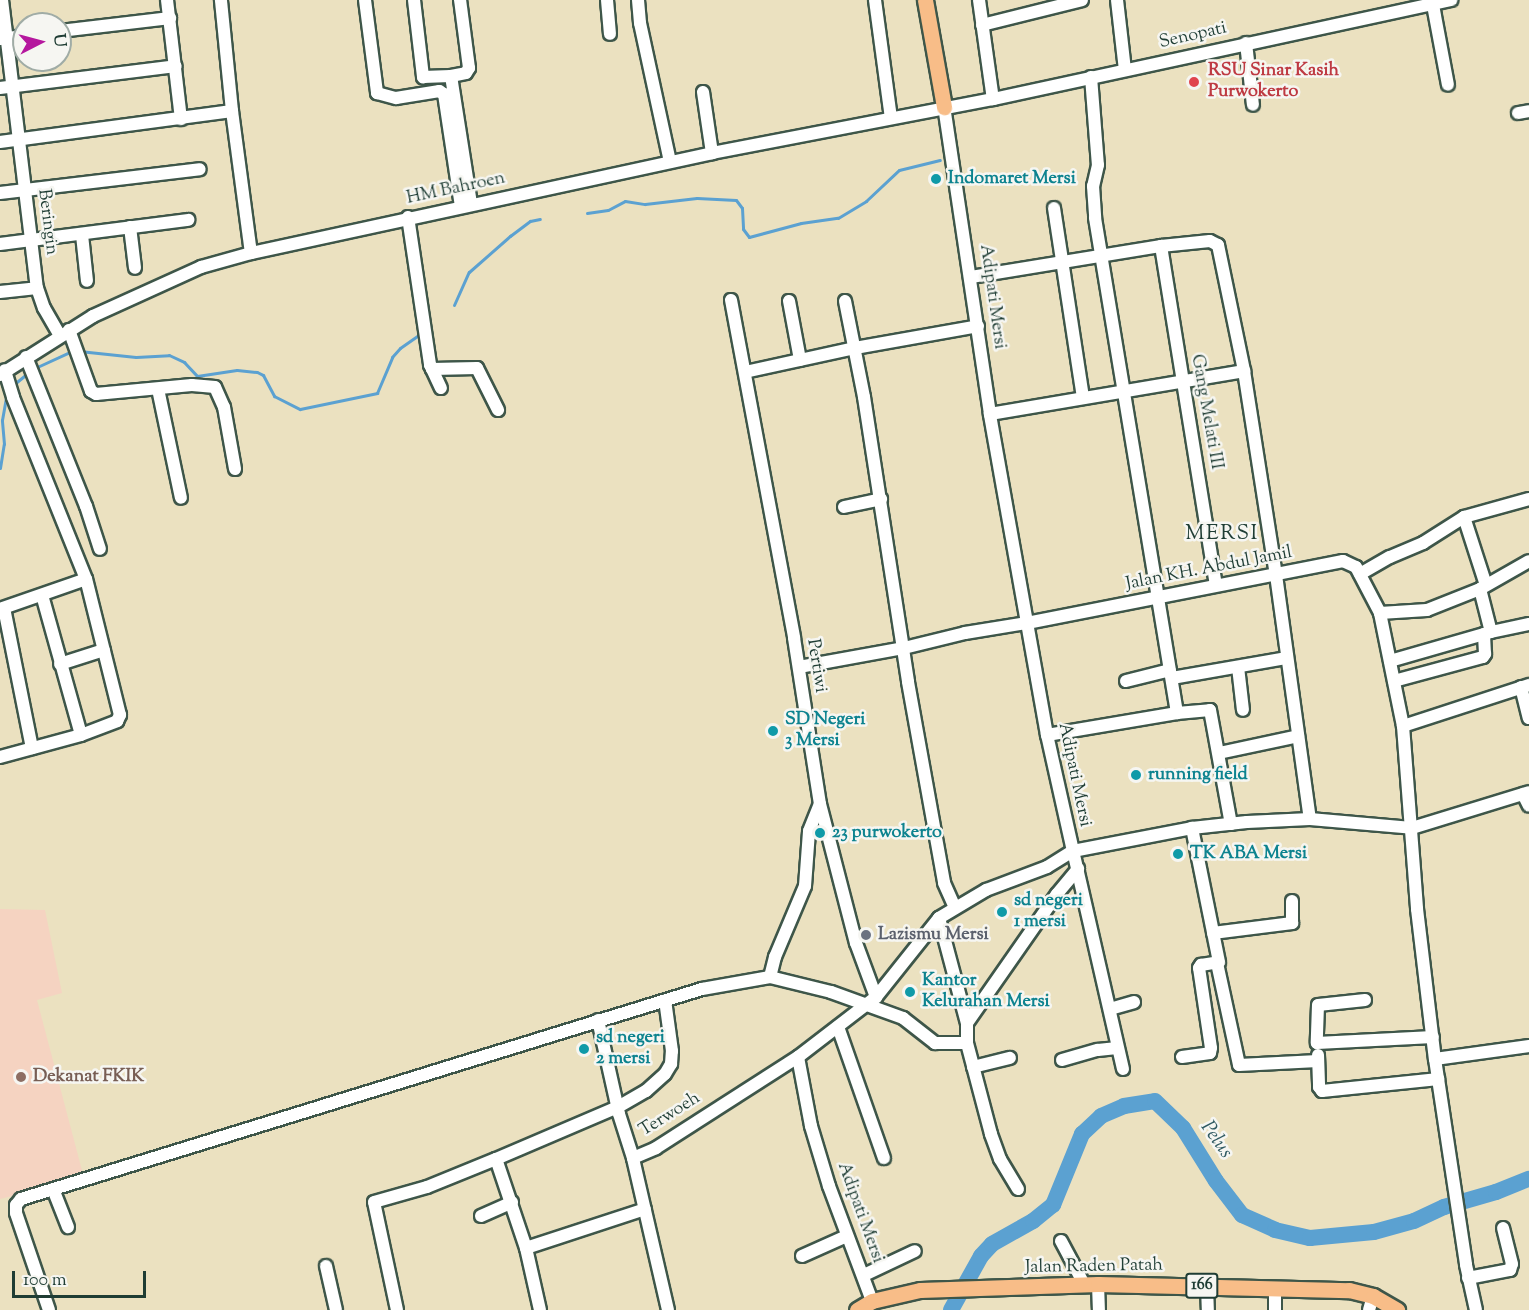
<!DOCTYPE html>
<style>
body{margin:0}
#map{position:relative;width:1529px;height:1310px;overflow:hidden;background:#ebe1c0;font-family:"Sorts Mill Goudy",serif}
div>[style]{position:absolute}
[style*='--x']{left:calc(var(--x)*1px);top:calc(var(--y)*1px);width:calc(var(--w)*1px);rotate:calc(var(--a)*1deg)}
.built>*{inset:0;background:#f5d3c1}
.stream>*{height:3px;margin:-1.5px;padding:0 1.5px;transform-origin:1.5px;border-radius:1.5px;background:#5ba1d1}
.river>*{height:16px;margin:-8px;padding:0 8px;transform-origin:8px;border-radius:8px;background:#5ba1d1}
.roads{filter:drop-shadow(2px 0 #3e5649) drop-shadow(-2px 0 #3e5649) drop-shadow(0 2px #3e5649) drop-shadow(0 -2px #3e5649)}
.minor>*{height:12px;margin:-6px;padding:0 6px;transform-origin:6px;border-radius:6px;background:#fff}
.major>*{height:15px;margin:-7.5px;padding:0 7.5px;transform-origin:7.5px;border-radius:7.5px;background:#f8bd88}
.dots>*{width:16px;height:16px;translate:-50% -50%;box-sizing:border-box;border:3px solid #f6f6f2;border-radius:50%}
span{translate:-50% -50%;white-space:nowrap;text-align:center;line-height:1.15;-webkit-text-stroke:5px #f6f6f2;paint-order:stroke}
.shield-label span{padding:2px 4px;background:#f6f6f2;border:2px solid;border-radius:4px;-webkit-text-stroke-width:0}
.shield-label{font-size:16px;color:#1f3d34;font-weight:700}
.street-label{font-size:18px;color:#1f3d34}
.health-label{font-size:18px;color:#be3a42;font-weight:700}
.left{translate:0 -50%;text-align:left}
.culture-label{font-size:18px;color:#0d838f;font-weight:700}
.worship-label{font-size:18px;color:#5b616d;font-weight:700}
.education-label{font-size:18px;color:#785e54;font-weight:700}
.water-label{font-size:20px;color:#315b63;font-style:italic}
.quarter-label{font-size:21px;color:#1f3d34;letter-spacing:1.5px}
.north{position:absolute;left:12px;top:12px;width:60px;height:60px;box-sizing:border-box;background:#f6f6f2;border:2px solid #a0aca6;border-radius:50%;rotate:84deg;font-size:16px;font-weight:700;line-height:24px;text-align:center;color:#1f3d34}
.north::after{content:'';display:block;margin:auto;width:21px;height:27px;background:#b5179e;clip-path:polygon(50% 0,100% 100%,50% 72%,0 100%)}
.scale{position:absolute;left:12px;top:1271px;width:134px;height:27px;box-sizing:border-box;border:3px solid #1f3d34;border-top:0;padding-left:8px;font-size:18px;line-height:21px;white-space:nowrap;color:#1f3d34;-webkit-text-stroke:4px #f6f6f2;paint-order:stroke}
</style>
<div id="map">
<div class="built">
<i style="clip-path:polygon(0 909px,45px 910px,62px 993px,37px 1000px,84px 1178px,0 1199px)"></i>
</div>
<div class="stream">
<i style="--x:587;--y:213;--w:21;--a:-8"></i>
<i style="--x:608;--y:210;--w:19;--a:-28"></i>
<i style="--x:625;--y:201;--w:20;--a:9"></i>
<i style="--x:645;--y:204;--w:52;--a:-6.6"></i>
<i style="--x:697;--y:198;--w:39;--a:3"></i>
<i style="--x:736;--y:200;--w:10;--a:53"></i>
<i style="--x:742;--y:208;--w:21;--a:87"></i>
<i style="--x:743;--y:229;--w:10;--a:53"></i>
<i style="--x:749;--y:237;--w:54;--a:-15.1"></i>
<i style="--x:801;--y:223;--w:37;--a:-8"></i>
<i style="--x:838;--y:218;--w:33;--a:-31"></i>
<i style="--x:866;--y:201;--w:45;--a:-43.2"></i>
<i style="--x:899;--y:170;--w:42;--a:-13.7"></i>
<i style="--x:454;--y:305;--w:36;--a:-66"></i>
<i style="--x:469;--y:272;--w:55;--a:-41.3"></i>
<i style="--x:510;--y:236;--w:25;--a:-37"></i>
<i style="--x:530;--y:221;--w:10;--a:-11"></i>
<i style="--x:79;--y:351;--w:57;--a:6"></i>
<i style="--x:136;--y:357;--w:33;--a:-3"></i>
<i style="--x:169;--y:355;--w:17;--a:25"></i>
<i style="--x:184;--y:362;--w:19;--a:47"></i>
<i style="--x:197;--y:376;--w:40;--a:-8.5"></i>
<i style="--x:237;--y:370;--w:20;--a:6"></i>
<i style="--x:257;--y:372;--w:7;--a:27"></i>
<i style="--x:263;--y:375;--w:24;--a:62"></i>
<i style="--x:274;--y:396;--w:29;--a:27"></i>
<i style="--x:300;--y:409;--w:79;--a:-11.7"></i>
<i style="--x:377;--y:393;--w:39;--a:-67"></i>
<i style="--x:392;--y:357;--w:12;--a:-48"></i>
<i style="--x:400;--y:348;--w:24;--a:-35"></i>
<i style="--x:35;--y:368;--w:41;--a:-24.7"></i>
<i style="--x:13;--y:385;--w:21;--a:-39"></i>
<i style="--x:0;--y:468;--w:24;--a:-81"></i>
<i style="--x:4;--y:444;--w:24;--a:-95"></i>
<i style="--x:2;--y:420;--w:28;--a:-80"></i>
</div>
<div class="river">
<i style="--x:951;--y:1310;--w:62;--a:-60.9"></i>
<i style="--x:981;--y:1256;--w:16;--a:-47"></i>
<i style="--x:992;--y:1244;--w:47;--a:-29.3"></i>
<i style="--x:1033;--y:1221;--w:26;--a:-39"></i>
<i style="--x:1053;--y:1205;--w:77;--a:-67.8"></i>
<i style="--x:1082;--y:1134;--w:26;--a:-43"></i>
<i style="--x:1101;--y:1116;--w:25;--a:-23"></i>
<i style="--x:1124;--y:1106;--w:31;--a:-9"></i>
<i style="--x:1155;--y:1101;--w:39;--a:44"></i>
<i style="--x:1183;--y:1128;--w:62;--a:58.1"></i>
<i style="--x:1216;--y:1181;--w:43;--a:52.6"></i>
<i style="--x:1242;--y:1215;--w:36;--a:24"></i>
<i style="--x:1275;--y:1230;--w:36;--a:13"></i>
<i style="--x:1310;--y:1238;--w:64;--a:-5.4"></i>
<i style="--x:1374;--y:1232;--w:41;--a:-15.4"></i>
<i style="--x:1414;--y:1221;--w:33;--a:-25"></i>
<i style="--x:1444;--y:1207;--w:54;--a:-16.1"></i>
<i style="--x:1496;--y:1192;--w:35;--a:-22"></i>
</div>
<div class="roads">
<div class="minor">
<i style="--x:2;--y:0;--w:290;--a:83.1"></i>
<i style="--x:37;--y:288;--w:21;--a:71"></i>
<i style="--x:44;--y:308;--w:32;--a:60"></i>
<i style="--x:167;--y:0;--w:120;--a:83.3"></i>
<i style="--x:365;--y:0;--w:94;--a:82.6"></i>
<i style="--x:377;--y:93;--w:20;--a:15"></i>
<i style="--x:396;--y:98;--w:44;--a:-9.2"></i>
<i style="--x:439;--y:91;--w:6;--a:31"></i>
<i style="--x:444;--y:94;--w:113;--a:81.4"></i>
<i style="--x:414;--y:0;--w:78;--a:83.3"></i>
<i style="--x:423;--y:77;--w:28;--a:-2"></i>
<i style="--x:451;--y:76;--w:130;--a:81.1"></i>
<i style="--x:607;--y:0;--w:34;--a:85"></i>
<i style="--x:638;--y:0;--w:23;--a:85"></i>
<i style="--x:640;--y:23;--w:142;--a:77.8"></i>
<i style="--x:875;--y:0;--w:119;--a:82.3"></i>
<i style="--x:979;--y:0;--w:100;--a:82"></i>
<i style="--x:1117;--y:0;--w:70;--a:83.5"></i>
<i style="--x:1433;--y:5;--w:81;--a:79.4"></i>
<i style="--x:982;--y:25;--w:103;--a:-14"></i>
<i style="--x:60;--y:31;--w:111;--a:-6.7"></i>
<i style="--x:0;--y:39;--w:24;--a:-7"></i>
<i style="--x:1246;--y:43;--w:62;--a:83.6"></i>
<i style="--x:451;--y:76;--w:15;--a:-11"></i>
<i style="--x:466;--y:73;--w:6;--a:-59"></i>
<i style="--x:469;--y:68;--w:69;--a:-97.5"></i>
<i style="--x:1091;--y:77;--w:88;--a:85.5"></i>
<i style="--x:1098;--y:165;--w:22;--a:103"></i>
<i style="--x:1093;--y:186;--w:32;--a:86"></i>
<i style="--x:1095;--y:218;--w:502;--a:80.59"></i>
<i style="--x:0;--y:88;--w:177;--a:-7.1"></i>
<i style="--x:703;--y:92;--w:62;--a:81.6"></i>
<i style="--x:232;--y:111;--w:143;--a:82.4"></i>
<i style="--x:1518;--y:113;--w:11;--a:-10"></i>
<i style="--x:0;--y:142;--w:234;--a:-7.6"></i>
<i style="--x:232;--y:111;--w:112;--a:-95.7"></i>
<i style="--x:0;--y:193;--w:201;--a:-6.8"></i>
<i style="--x:1054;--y:208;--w:192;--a:81.3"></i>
<i style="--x:408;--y:217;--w:150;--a:81.5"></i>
<i style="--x:430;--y:365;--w:4;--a:63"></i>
<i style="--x:432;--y:369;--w:45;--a:-1.3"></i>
<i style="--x:477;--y:368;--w:47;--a:63.4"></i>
<i style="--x:130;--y:227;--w:41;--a:83"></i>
<i style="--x:82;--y:235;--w:46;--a:83.8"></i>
<i style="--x:0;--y:244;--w:190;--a:-7.3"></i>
<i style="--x:1161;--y:246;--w:343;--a:80.8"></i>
<i style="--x:971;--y:277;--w:193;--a:-9.3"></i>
<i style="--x:1161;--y:246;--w:49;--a:-5.8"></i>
<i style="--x:1210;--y:241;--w:9;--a:27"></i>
<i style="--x:1218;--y:245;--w:129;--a:78.3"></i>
<i style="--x:1244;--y:371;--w:206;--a:81.1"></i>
<i style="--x:1276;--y:575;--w:246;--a:82.1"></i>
<i style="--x:0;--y:292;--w:37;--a:-6"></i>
<i style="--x:731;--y:300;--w:344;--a:79.4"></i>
<i style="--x:794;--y:638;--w:168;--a:81.1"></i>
<i style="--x:820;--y:804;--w:144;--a:75.5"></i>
<i style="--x:856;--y:943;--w:58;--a:69.7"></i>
<i style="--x:789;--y:301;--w:60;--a:79.4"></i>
<i style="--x:845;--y:301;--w:98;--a:78.8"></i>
<i style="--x:864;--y:397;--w:288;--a:81.2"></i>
<i style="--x:908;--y:682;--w:204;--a:79.8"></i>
<i style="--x:944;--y:883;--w:27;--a:66"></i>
<i style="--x:69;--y:330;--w:65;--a:70.2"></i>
<i style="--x:91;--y:391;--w:6;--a:31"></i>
<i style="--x:96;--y:394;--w:96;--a:-5.4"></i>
<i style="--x:192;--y:385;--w:23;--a:5"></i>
<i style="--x:215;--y:387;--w:22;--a:66"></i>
<i style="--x:224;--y:407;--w:63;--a:79.9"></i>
<i style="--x:26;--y:357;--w:161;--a:68.1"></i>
<i style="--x:86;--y:506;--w:45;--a:72"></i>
<i style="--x:432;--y:369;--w:21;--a:65"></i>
<i style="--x:745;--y:372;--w:113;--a:-12.3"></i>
<i style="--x:855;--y:348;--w:125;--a:-10.1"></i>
<i style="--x:0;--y:375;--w:110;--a:-32.4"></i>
<i style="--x:93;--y:316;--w:119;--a:-24.4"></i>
<i style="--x:201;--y:267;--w:52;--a:-15.6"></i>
<i style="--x:251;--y:253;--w:472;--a:-12.2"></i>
<i style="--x:712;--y:153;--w:286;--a:-10.9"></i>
<i style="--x:993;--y:99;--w:469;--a:-12.2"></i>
<i style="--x:158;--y:389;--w:111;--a:78.1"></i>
<i style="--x:990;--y:414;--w:258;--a:-9.6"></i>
<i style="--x:844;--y:507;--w:38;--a:-12"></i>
<i style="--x:1464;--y:517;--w:71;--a:72.1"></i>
<i style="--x:1360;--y:574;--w:34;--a:-30"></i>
<i style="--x:1390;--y:557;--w:36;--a:-23"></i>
<i style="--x:1423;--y:543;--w:49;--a:-32.4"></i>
<i style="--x:1464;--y:517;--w:67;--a:-15.5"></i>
<i style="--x:1480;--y:589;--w:44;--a:75.7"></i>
<i style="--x:42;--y:595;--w:145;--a:74.4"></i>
<i style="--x:4;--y:608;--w:143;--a:78.7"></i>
<i style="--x:0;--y:609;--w:91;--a:-19.2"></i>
<i style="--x:1380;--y:613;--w:47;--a:-3.7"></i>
<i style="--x:1427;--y:610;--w:57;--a:-21.6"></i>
<i style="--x:1480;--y:589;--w:56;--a:-29.7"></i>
<i style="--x:1390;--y:661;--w:105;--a:-16"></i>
<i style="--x:1491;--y:632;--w:39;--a:-12"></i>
<i style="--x:60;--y:664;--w:46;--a:-17.7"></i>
<i style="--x:799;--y:667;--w:107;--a:-10.3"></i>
<i style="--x:904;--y:648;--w:63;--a:-13.8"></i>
<i style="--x:965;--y:633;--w:63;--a:-9.2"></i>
<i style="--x:1027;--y:623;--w:322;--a:-11.1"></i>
<i style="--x:1343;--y:561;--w:14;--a:25"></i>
<i style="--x:1356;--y:567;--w:52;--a:62.4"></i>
<i style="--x:1380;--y:613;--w:115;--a:78.5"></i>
<i style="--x:1403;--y:726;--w:184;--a:85.6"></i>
<i style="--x:1417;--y:909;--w:151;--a:83.2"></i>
<i style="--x:1435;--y:1059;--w:208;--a:81.4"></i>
<i style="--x:1466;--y:1265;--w:46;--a:77.5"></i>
<i style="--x:1238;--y:667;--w:43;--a:83.4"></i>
<i style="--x:1172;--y:678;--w:111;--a:-9.9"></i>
<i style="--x:1126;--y:681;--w:45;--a:-14"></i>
<i style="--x:1394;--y:681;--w:92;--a:-15.1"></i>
<i style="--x:1483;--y:657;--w:4;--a:-56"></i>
<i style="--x:1485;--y:654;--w:20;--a:-93"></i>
<i style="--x:1521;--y:687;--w:32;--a:76"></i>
<i style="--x:1403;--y:726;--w:133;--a:-18"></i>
<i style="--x:1047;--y:735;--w:132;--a:-9.6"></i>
<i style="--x:1177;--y:713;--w:33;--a:-5"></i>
<i style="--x:1210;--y:710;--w:116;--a:79.6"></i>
<i style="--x:1219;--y:753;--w:81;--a:-12.1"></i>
<i style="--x:0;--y:757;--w:84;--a:-15.2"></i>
<i style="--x:81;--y:735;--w:39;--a:-21"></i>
<i style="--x:117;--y:721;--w:7;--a:-63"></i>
<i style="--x:120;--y:715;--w:140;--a:-104"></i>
<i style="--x:86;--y:579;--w:196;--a:-111.9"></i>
<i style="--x:13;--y:397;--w:28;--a:-107"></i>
<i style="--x:1523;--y:794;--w:13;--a:63"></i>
<i style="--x:939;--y:918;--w:109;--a:75.1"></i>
<i style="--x:1213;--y:933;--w:80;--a:-7.2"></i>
<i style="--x:1292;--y:923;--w:22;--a:-90"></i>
<i style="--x:1217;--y:963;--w:104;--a:77.8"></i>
<i style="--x:1239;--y:1065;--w:79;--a:-2.9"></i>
<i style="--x:770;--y:977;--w:21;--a:-76"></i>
<i style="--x:775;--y:957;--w:77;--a:-67.1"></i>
<i style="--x:805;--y:886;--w:55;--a:-85.8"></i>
<i style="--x:809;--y:831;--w:29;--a:-68"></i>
<i style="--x:1365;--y:1000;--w:47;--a:173.9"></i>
<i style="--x:1318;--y:1005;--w:38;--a:92"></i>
<i style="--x:1317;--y:1043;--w:116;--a:-3"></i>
<i style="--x:1110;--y:1009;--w:25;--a:-16"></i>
<i style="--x:598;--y:1020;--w:96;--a:77.4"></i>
<i style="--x:619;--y:1114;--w:46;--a:72.3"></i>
<i style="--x:838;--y:1027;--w:139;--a:70.7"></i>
<i style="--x:1318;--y:1055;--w:32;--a:88"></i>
<i style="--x:1319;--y:1087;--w:5;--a:53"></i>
<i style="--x:1322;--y:1091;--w:117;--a:-5.9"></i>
<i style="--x:1182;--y:1057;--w:28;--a:-8"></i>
<i style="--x:1210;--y:1053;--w:5;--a:-79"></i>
<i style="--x:1211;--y:1048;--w:81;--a:-98.5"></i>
<i style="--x:1199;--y:968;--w:4;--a:-56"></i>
<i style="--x:1201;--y:965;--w:18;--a:-9"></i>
<i style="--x:1219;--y:962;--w:137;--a:-101.4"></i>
<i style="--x:1435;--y:1059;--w:95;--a:-7.9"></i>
<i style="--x:1062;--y:1060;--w:37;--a:-16"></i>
<i style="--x:1098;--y:1050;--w:19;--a:-6"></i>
<i style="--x:973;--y:1067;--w:38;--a:-14"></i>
<i style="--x:1123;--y:1069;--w:224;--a:-102.9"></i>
<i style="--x:1073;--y:851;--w:121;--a:-10.9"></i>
<i style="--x:1192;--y:828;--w:55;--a:-6.2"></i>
<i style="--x:1247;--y:822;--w:63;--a:-2.7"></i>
<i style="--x:1310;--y:819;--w:102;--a:5"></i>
<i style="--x:1412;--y:828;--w:122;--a:-17.1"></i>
<i style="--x:53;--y:1189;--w:41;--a:68.5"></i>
<i style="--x:1018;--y:1189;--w:35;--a:-121"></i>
<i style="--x:1000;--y:1159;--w:27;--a:-110"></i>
<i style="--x:991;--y:1134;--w:94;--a:-104.8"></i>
<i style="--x:967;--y:1043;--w:20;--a:-90"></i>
<i style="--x:967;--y:1023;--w:157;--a:-55.1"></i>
<i style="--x:1057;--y:894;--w:33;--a:-50"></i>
<i style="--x:481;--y:1216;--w:34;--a:-24"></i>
<i style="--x:1061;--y:1241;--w:49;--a:61.9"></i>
<i style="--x:526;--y:1248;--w:125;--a:-18.1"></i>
<i style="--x:802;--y:1256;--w:49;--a:-24"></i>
<i style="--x:326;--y:1266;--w:45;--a:77.2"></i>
<i style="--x:864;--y:1275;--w:56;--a:-25.2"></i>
<i style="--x:1468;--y:1278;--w:43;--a:-10.8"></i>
<i style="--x:1510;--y:1270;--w:6;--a:-72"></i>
<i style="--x:1512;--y:1264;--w:37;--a:-104"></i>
<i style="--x:1098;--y:1284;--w:26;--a:88"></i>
<i style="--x:1207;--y:1286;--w:24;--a:88"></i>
<i style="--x:872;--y:1301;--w:123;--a:-110.5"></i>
<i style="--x:829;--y:1186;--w:63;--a:-106.7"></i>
<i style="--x:811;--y:1126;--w:70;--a:-100.7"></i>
<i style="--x:798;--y:1057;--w:98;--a:-37.6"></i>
<i style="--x:876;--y:997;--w:101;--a:-51.4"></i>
<i style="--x:939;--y:918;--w:55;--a:-30.8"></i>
<i style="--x:986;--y:890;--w:65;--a:-20.7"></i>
<i style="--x:1047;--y:867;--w:31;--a:-32"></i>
<i style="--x:1073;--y:851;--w:119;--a:-102.6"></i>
<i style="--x:1047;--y:735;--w:326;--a:-100.1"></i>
<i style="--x:990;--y:414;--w:310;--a:-98.5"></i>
<i style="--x:49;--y:1310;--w:102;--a:-108.8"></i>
<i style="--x:16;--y:1213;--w:8;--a:-90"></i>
<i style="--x:16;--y:1205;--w:8;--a:-50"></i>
<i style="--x:21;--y:1199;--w:713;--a:-17.14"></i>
<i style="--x:702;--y:989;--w:69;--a:-10"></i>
<i style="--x:770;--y:977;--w:63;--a:13.8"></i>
<i style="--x:831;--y:992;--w:77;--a:19.9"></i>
<i style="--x:903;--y:1018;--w:41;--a:38"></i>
<i style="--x:935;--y:1043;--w:32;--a:0"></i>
<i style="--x:397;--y:1310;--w:110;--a:-102"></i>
<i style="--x:374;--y:1202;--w:55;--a:-15.8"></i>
<i style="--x:427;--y:1187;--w:74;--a:-22.1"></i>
<i style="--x:540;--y:1310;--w:64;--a:-102.7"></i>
<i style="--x:526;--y:1248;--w:94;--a:-108.6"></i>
<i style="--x:496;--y:1159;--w:133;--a:-23.1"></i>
<i style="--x:618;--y:1107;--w:32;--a:-30"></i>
<i style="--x:646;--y:1091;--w:25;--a:-42"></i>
<i style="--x:665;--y:1074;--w:12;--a:-59"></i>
<i style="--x:671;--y:1064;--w:13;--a:-86"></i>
<i style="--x:672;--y:1051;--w:51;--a:-97.8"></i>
<i style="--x:668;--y:1310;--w:156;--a:-103"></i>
<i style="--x:633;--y:1158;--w:25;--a:-23"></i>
<i style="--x:656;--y:1148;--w:169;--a:-32.7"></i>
<i style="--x:1275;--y:1310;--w:22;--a:-90"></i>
<i style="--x:1369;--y:1310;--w:15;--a:-74"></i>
</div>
<div class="major">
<i style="--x:925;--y:0;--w:109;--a:79.9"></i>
<i style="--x:857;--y:1310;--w:17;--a:-31"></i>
<i style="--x:872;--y:1301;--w:49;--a:-12.9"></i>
<i style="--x:920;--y:1290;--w:178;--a:-1.9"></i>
<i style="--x:1098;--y:1284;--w:251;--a:1.4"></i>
<i style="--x:1349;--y:1290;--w:25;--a:14"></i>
<i style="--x:1373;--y:1296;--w:28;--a:30"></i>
</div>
</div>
<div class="dots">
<i style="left:1194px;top:82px;background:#e0444e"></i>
<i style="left:936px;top:179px;background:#0f9aa8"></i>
<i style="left:773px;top:731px;background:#0f9aa8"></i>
<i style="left:1136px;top:775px;background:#0f9aa8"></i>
<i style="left:820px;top:833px;background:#0f9aa8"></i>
<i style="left:1178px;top:854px;background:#0f9aa8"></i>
<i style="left:1002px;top:912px;background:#0f9aa8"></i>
<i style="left:866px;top:935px;background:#6b7280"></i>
<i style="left:910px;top:992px;background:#0f9aa8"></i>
<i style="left:584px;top:1049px;background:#0f9aa8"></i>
<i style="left:21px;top:1077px;background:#8d6e63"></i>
</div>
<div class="shield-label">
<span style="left:1202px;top:1286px">166</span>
</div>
<div class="street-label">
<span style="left:1193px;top:36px;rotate:-13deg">Senopati</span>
<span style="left:456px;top:189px;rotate:-12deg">HM Bahroen</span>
<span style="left:47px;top:222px;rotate:83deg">Beringin</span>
<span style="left:992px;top:297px;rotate:82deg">Adipati Mersi</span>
<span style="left:1206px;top:412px;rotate:80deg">Gang Melati III</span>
<span style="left:1209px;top:569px;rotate:-11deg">Jalan KH. Abdul Jamil</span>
<span style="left:816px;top:666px;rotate:81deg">Pertiwi</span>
<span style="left:1074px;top:775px;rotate:78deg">Adipati Mersi</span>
<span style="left:670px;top:1115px;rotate:-32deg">Terwoeh</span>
<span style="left:860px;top:1213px;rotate:70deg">Adipati Mersi</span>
<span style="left:1094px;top:1267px;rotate:-1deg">Jalan Raden Patah</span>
</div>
<div class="health-label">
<span class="left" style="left:1208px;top:82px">RSU Sinar Kasih<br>Purwokerto</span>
</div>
<div class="culture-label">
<span class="left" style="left:948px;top:179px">Indomaret Mersi</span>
<span class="left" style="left:785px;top:731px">SD Negeri<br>3 Mersi</span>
<span class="left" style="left:1148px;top:775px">running field</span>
<span class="left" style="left:832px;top:833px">23 purwokerto</span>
<span class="left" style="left:1190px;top:854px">TK ABA Mersi</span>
<span class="left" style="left:1014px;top:912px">sd negeri<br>1 mersi</span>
<span class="left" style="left:922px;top:992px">Kantor<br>Kelurahan Mersi</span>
<span class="left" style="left:596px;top:1049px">sd negeri<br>2 mersi</span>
</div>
<div class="worship-label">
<span class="left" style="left:878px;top:935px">Lazismu Mersi</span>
</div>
<div class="education-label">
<span class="left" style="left:33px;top:1077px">Dekanat FKIK</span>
</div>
<div class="water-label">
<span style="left:1216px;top:1140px;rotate:55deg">Pelus</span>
</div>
<div class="quarter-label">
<span style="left:1222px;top:534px">MERSI</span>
</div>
<div class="north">U</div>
<div class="scale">100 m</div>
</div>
